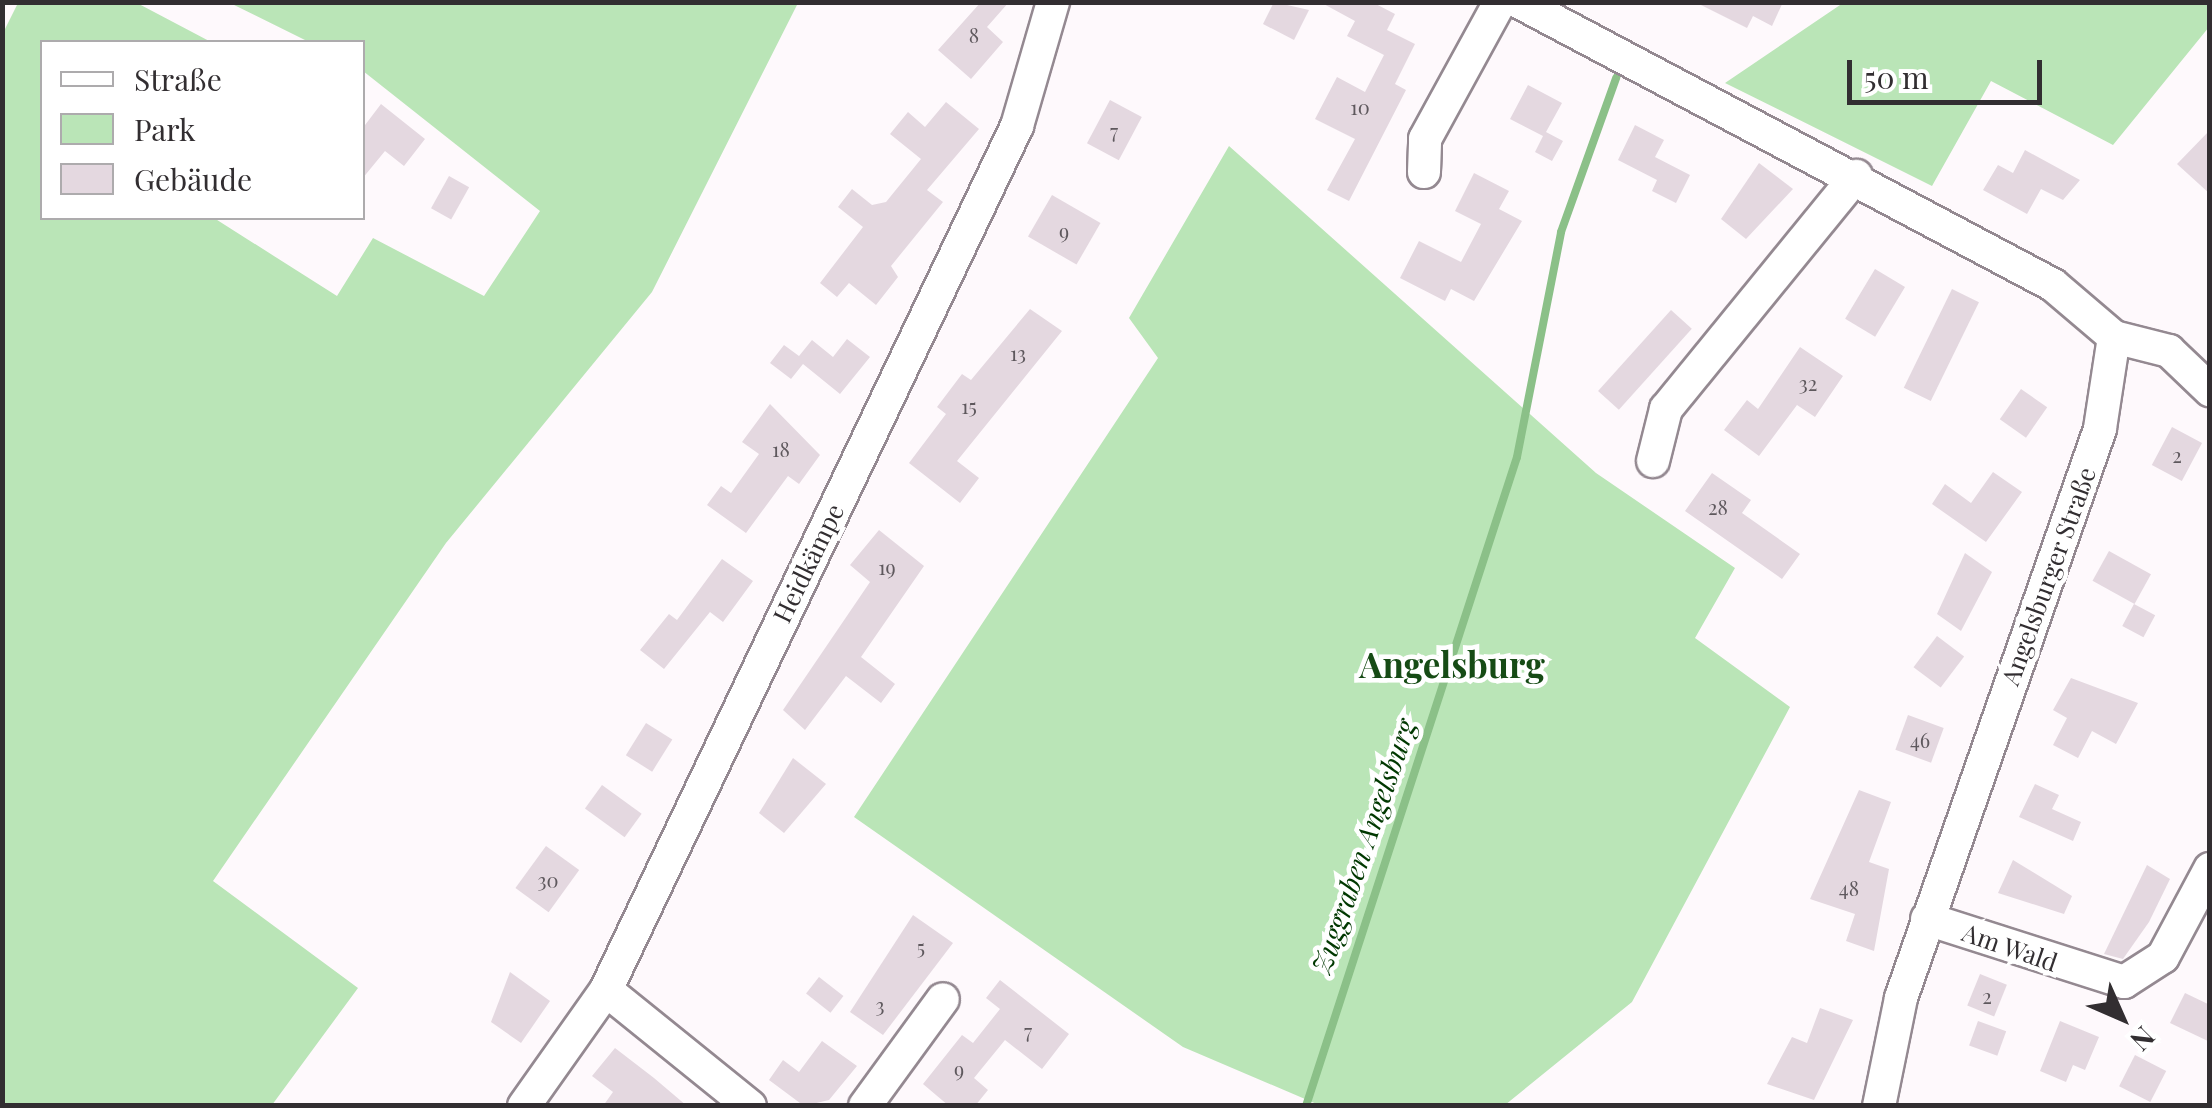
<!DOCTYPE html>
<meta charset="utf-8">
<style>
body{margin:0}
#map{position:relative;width:2212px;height:1108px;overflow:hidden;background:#fef9fc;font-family:"Playfair Display",serif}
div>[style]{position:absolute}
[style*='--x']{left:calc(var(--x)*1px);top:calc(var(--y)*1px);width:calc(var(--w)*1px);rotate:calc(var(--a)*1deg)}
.green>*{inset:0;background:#bae5b7}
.stream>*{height:8px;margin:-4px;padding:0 4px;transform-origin:4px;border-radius:4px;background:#8bc088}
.building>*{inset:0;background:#e4d8e0;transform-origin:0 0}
.roads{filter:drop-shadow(2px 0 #948991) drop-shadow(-2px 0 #948991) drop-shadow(0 2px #948991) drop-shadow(0 -2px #948991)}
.minor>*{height:32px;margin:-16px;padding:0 16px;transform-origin:16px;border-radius:16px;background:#fff}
span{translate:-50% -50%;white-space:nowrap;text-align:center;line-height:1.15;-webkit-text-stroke:9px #fff;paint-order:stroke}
.number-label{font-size:20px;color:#5e585d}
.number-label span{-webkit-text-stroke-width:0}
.street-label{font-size:25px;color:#322e31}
.water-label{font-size:28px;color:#003800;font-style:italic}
.district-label{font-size:35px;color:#164b15;font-weight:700}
.frame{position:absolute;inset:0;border:5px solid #322e31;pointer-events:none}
.legend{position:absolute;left:40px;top:40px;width:325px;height:180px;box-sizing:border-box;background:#fff;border:2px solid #adabad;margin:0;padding:12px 18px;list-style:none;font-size:30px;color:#322e31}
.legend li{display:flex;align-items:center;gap:20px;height:50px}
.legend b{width:50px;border:2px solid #adabad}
.north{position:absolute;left:2072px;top:968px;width:100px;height:100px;-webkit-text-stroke:8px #fff;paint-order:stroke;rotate:135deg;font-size:28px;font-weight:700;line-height:40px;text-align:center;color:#322e31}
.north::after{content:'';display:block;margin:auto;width:35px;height:45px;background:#322e31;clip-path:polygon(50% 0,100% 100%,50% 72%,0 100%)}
.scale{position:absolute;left:1847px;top:60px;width:195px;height:45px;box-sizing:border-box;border:5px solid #322e31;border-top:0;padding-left:12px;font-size:30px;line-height:35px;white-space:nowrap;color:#322e31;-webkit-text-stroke:8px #fff;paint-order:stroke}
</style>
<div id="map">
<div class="green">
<i style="clip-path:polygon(18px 3px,137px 3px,211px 42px,42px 42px,42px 218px,214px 218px,337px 296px,373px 238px,484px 296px,540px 211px,363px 71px,362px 42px,309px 42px,230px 3px,798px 3px,652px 292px,446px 543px,213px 881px,358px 988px,272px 1105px,3px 1105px,2px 35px)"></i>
<i style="clip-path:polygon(1843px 3px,2209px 3px,2209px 27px,2113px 145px,1991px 81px,1932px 186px,1725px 83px)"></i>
<i style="clip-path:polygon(1229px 146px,1596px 473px,1735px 568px,1695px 638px,1790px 707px,1632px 1002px,1505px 1105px,1319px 1105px,1183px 1047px,854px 817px,1158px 358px,1129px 318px)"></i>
</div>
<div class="stream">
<i style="--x:1306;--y:1106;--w:682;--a:-71.99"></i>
<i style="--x:1517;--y:457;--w:229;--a:-78.9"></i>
<i style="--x:1561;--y:232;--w:164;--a:-70.3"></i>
</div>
<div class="building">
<i style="clip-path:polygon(981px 2px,1009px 2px,987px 27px,1003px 42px,971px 79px,938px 50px)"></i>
<i style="clip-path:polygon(1274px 2px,1309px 10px,1294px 40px,1263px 24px)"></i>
<i style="clip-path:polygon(1320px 2px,1372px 2px,1395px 14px,1387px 30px,1415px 44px,1395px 84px,1406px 90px,1349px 201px,1327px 190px,1355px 139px,1315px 119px,1337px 77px,1365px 92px,1384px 55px,1347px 36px,1355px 21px)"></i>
<i style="clip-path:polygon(1695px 2px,1783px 2px,1772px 26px,1753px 16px,1747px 28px)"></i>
<i style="clip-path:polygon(1528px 85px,1562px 103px,1546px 132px,1563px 141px,1552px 161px,1535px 152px,1543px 136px,1510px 119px)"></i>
<i style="left:1110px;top:100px;width:36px;height:49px;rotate:28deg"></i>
<i style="clip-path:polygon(946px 102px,979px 129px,927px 190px,943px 202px,891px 266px,898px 277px,876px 305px,849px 283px,837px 297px,820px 283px,863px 227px,838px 207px,852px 189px,872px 205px,886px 202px,921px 159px,890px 134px,908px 112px,925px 127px)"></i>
<i style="clip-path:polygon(381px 104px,425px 139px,404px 166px,385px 151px,362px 179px,362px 129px)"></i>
<i style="clip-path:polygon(1635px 125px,1664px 140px,1655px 157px,1690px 175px,1676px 203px,1652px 191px,1657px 180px,1618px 160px)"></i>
<i style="clip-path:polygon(2210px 130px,2210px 194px,2177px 164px)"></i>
<i style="clip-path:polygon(2025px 150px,2080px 180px,2063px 200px,2041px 189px,2027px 214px,1983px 190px,1998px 165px,2013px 173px)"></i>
<i style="clip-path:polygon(1759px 163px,1793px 189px,1746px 239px,1721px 219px)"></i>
<i style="clip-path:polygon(1474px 173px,1509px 191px,1499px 209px,1522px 221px,1474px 301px,1451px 289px,1445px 301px,1400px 278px,1419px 241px,1461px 262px,1481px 224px,1455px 211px)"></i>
<i style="left:449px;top:176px;width:23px;height:37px;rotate:29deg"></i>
<i style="left:1052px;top:195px;width:56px;height:48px;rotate:30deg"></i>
<i style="left:1875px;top:269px;width:35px;height:58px;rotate:31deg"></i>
<i style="left:1952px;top:289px;width:30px;height:110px;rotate:26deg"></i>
<i style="clip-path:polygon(1030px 309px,1062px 331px,957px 461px,979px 478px,960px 503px,909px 463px,946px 414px,937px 407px,962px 374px,971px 380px)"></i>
<i style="left:1671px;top:310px;width:28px;height:109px;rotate:42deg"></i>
<i style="clip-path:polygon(847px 339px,870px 357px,840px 394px,803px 364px,791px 379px,770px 363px,784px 345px,799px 356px,812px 340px,833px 357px)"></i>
<i style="clip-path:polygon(1800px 347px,1843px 376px,1815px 417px,1797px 405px,1759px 456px,1724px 430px,1747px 400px,1758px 409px)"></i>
<i style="left:2021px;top:389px;width:32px;height:37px;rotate:35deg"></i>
<i style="clip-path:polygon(770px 404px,820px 455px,799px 484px,788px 476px,746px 533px,707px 505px,721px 486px,731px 493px,759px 454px,742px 442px)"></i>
<i style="left:2172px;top:427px;width:34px;height:43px;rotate:28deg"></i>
<i style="clip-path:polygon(1993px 472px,2022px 492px,1986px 542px,1932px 504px,1945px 484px,1971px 503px)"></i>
<i style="clip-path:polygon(1712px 473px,1751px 500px,1742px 513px,1800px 554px,1782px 579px,1685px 511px)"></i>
<i style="clip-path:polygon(879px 530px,924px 566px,861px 657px,895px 684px,881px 703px,846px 676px,805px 730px,783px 710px,870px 582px,850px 565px)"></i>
<i style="left:2109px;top:551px;width:48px;height:34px;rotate:29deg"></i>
<i style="clip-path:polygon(1965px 553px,1992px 572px,1961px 631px,1937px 614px)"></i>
<i style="clip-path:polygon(722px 559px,753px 581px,723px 622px,710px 612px,664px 669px,640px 650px,669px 614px,677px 620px)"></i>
<i style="left:2134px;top:604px;width:24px;height:25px;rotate:28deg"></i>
<i style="left:1937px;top:636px;width:34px;height:39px;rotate:37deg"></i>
<i style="clip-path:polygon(2071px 678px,2138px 703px,2116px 744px,2092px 731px,2078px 758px,2053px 745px,2067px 718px,2053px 710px)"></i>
<i style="left:1908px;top:715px;width:38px;height:37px;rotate:20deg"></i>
<i style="left:646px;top:723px;width:31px;height:38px;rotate:32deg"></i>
<i style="clip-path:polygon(793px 758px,826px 784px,784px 833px,759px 813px)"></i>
<i style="clip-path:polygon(2035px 784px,2059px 795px,2052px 809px,2081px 822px,2073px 841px,2019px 817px)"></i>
<i style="left:602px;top:785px;width:49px;height:29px;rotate:36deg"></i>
<i style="clip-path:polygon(1859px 790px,1891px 802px,1869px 862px,1889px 869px,1874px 951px,1846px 941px,1855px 914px,1810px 899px)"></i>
<i style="left:546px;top:846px;width:41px;height:52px;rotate:36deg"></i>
<i style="clip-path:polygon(2013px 860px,2072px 896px,2064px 914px,1998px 893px)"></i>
<i style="clip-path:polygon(2147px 865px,2170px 879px,2149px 922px,2123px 959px,2104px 954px)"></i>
<i style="clip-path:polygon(913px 915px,953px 943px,883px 1035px,850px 1012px)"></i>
<i style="clip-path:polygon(510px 972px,550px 1001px,521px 1043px,491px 1022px)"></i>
<i style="left:1980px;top:974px;width:29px;height:34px;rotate:22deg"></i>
<i style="left:819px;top:977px;width:31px;height:21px;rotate:38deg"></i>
<i style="clip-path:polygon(1000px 980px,1069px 1034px,1042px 1069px,1005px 1040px,974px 1078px,988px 1090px,975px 1106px,949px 1106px,923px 1084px,962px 1035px,973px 1043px,1000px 1009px,986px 998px)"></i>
<i style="clip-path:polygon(2185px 993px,2210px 1005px,2210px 1042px,2170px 1023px)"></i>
<i style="clip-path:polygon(1820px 1008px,1853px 1020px,1814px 1100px,1767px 1084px,1792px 1037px,1807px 1043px)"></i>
<i style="left:1978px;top:1021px;width:30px;height:26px;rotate:20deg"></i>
<i style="clip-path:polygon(2060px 1021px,2099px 1037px,2085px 1070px,2073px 1065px,2066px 1082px,2040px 1071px)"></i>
<i style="clip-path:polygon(822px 1041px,857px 1066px,829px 1100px,804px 1106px,769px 1080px,783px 1060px,799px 1072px)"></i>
<i style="clip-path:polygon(615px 1048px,654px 1078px,687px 1106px,603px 1106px,613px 1092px,592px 1076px)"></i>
<i style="left:2135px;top:1055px;width:35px;height:35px;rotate:27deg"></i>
</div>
<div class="roads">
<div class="minor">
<i style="--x:1519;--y:2;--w:604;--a:27.92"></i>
<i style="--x:2053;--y:285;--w:80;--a:40.4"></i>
<i style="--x:2114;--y:337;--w:93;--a:98.7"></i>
<i style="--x:2100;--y:429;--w:603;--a:109.28"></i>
<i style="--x:1901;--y:998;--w:110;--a:101.5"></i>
<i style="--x:1424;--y:172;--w:33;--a:-88"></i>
<i style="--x:1425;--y:139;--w:156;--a:-61.3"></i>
<i style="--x:2114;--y:337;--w:57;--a:14.3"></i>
<i style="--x:2169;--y:351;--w:57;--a:43.6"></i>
<i style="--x:1653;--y:461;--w:54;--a:-76"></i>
<i style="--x:1666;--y:409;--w:301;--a:-50.8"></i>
<i style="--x:1927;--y:919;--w:207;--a:17.7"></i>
<i style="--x:2124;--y:982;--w:46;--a:-32.7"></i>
<i style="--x:2163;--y:957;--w:100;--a:-61.9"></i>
<i style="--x:606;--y:990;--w:185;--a:38.9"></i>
<i style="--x:524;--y:1106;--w:142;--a:-54.7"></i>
<i style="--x:606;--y:990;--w:957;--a:-64.56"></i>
<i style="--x:1017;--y:126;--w:129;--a:-73.8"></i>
<i style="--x:865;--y:1106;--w:132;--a:-53.9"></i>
</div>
</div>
<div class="number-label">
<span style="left:974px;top:34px">8</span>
<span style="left:1360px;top:106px">10</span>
<span style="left:1114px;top:130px">7</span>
<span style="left:1064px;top:230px">9</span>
<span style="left:1018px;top:352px">13</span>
<span style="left:1808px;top:382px">32</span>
<span style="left:969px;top:405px">15</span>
<span style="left:781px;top:448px">18</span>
<span style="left:2177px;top:454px">2</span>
<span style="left:1718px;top:506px">28</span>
<span style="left:887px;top:566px">19</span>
<span style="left:1920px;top:739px">46</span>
<span style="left:548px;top:879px">30</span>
<span style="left:1849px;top:887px">48</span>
<span style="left:921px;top:946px">5</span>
<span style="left:1987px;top:995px">2</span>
<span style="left:880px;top:1004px">3</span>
<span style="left:1028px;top:1030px">7</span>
<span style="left:959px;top:1068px">9</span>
</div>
<div class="street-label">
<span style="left:808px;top:563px;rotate:-64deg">Heidkämpe</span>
<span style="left:2048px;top:576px;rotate:-70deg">Angelsburger Straße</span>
<span style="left:2010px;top:947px;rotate:19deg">Am Wald</span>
</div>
<div class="water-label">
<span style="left:1363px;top:846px;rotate:-71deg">Zuggraben Angelsburg</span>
</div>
<div class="district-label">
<span style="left:1452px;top:664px">Angelsburg</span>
</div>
<div class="frame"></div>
<ul class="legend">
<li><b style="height:12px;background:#fff"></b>Straße</li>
<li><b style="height:28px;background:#bae5b7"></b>Park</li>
<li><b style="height:28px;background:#e4d8e0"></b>Gebäude</li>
</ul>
<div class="north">N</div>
<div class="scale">50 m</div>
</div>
